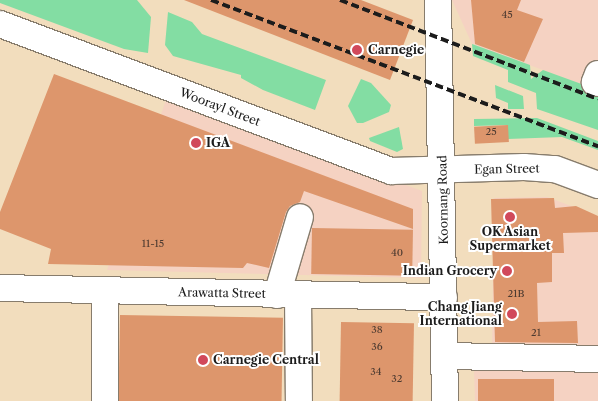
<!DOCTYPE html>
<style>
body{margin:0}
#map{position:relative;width:598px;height:401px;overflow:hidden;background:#f2ddbd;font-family:"Libre Caslon Text",serif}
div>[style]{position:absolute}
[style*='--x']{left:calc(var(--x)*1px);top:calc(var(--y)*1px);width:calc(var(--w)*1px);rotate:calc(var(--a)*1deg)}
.built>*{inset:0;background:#f5d2c2}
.green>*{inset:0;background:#83dda3}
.building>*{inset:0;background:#dd966c;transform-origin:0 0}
.roads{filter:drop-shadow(1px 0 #877c6c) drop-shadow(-1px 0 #877c6c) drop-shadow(0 1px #877c6c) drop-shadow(0 -1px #877c6c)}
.minor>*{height:26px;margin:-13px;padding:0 13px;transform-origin:13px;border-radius:13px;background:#fff}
.rail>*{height:4px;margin-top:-2px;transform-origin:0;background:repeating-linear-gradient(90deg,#1c1c1c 0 8px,transparent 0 12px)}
.dots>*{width:14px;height:14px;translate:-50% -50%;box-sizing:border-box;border:2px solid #fff;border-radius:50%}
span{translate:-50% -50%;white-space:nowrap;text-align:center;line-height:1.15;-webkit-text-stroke:4px #fff;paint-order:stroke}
.number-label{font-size:10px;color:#4c3a30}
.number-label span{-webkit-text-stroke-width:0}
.poi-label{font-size:12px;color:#1c1c1c;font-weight:700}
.left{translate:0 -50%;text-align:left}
.right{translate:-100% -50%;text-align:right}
.street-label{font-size:12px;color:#1c1c1c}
</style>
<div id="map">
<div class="built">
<i style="clip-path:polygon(452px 0,598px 0,598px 90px,472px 44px)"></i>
<i style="clip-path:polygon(167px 97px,422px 191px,421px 278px,107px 270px)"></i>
<i style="clip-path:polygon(547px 197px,598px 216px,598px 401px,475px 401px,474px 369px,492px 355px,494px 198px)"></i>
</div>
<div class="green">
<i style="clip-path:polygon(0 0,137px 0,151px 17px,148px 53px,124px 49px,0 3px)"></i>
<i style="clip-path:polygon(168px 12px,192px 22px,202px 34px,326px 80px,315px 110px,263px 90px,241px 78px,241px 75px,173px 56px,165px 45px)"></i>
<i style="clip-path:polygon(472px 44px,530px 65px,531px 79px,543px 70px,598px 90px,598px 130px,537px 109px,536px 93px,508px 82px,508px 70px,473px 56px)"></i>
<i style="clip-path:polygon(361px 79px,371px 83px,391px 105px,389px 112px,363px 123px,357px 123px,348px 106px)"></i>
<i style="clip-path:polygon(495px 85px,523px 96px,524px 109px,508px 109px,508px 103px,496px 98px)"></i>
<i style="clip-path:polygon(537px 118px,598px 141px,598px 150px,562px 137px,508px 139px,508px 125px,474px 126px,474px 119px)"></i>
<i style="clip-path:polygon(399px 127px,403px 149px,397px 152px,370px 141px,369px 138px)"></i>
</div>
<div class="building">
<i style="clip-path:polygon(184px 0,361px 0,413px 20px,390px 80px)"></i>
<i style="clip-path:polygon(471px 0,521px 0,517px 10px,543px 19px,524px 62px,475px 44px)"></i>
<i style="clip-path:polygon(54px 74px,413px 209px,413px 229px,304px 191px,300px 202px,290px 206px,286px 212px,269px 268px,247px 263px,243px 268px,48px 264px,51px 249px,0 229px,0 212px)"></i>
<i style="left:508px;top:125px;width:17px;height:34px;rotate:87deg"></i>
<i style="clip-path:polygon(554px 198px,555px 208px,576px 206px,598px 216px,598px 232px,563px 233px,564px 253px,552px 253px,552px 282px,537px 283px,538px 322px,577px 321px,578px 343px,495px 342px,491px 199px)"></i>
<i style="left:312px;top:228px;width:101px;height:46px;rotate:1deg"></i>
<i style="left:120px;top:315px;width:163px;height:86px;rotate:1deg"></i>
<i style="left:341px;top:322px;width:73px;height:79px;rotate:1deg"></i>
<i style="left:554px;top:379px;width:22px;height:76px;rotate:90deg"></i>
</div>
<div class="roads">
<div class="minor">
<i style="--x:438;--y:0;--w:401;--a:89"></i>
<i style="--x:0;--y:24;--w:418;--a:20.6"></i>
<i style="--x:391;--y:171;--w:133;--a:-1.7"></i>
<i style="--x:524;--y:167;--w:31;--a:4"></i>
<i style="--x:555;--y:169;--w:46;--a:20.4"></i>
<i style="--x:598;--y:74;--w:9;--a:111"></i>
<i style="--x:595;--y:82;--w:3;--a:18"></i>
<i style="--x:0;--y:288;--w:444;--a:1.2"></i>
<i style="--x:105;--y:291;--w:110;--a:90"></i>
<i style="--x:277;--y:295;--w:81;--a:-73.6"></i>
<i style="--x:298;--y:295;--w:106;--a:89.5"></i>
<i style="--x:445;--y:356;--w:153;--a:1.1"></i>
</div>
</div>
<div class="rail">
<i style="--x:211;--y:0;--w:414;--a:20.7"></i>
<i style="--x:340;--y:0;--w:276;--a:21"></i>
</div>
<div class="dots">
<i style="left:357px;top:50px;background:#d1495b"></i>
<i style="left:196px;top:143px;background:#d1495b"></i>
<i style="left:510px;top:217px;background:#d1495b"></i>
<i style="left:507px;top:271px;background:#d1495b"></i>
<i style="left:512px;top:314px;background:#d1495b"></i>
<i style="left:203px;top:360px;background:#d1495b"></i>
</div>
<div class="number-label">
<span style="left:507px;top:15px">45</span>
<span style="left:491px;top:132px">25</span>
<span style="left:153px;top:244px">11-15</span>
<span style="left:397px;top:253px">40</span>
<span style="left:516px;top:294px">21B</span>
<span style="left:377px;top:330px">38</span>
<span style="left:536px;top:333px">21</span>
<span style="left:377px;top:347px">36</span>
<span style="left:376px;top:372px">34</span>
<span style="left:397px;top:379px">32</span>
</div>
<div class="poi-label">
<span class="left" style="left:368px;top:50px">Carnegie</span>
<span class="left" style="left:206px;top:143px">IGA</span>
<span style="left:510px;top:239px">OK Asian<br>Supermarket</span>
<span class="right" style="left:497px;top:271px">Indian Grocery</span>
<span class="right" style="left:502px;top:314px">Chang Jiang<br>International</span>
<span class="left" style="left:213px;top:360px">Carnegie Central</span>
</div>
<div class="street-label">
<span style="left:220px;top:107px;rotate:21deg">Woorayl Street</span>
<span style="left:507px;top:169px;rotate:-1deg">Egan Street</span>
<span style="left:443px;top:200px;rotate:-91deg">Koornang Road</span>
<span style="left:222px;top:293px;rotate:1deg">Arawatta Street</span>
</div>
</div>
